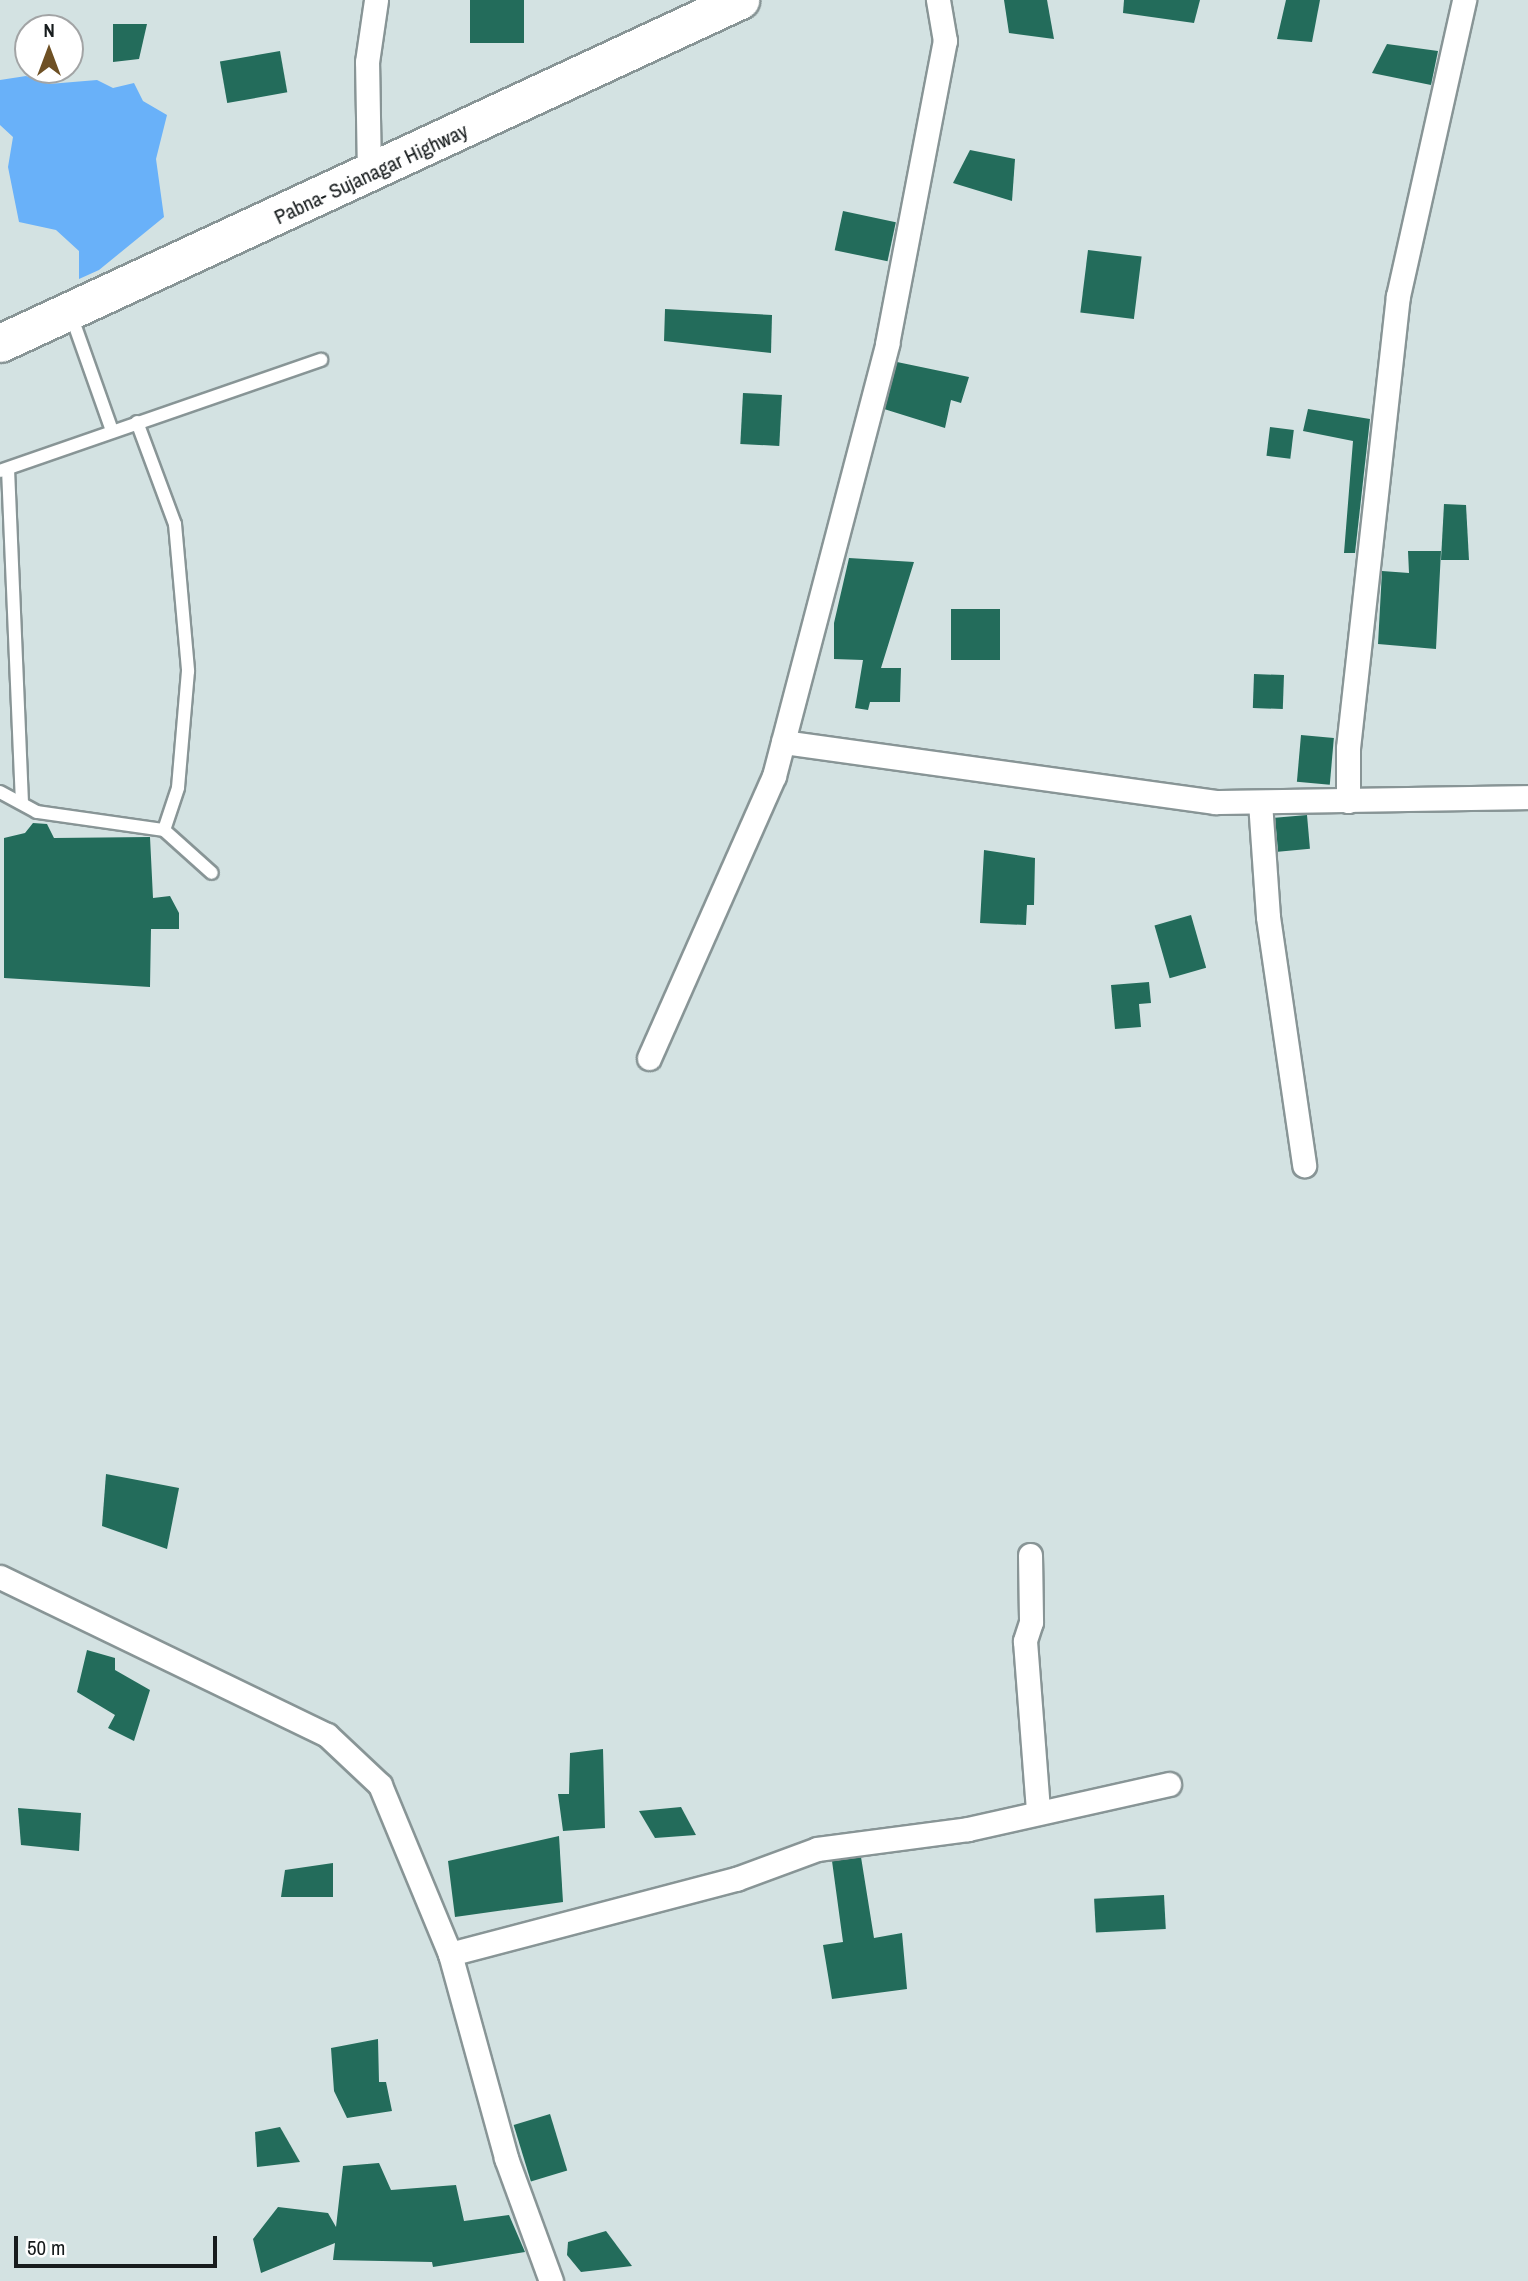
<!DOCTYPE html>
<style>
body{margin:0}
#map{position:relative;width:1528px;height:2281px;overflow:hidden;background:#d3e2e2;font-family:"Archivo Narrow",sans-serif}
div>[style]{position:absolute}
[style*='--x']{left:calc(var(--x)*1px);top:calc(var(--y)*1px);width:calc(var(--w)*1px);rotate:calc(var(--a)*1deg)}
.water>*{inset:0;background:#69b1f9}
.building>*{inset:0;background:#236c5b;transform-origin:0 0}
.roads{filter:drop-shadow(2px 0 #889596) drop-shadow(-2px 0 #889596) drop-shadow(0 2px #889596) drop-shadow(0 -2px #889596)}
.lane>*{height:12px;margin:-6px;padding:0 6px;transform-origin:6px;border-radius:6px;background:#fff}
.street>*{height:23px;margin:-11.5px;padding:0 11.5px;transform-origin:11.5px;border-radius:11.5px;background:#fff}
.primary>*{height:37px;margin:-18.5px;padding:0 18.5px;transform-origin:18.5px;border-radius:18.5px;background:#fff}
span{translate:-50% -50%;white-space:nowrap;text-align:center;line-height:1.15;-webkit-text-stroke:7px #fff;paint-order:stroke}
.street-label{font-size:21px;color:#171c1d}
.north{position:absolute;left:14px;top:14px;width:70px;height:70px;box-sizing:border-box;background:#fff;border:2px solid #a2a4a5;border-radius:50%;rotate:0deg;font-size:19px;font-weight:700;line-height:28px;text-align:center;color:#171c1d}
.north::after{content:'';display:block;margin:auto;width:24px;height:32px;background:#6e5024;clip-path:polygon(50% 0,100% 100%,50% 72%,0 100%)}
.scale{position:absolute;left:14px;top:2236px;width:203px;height:32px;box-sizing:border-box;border:4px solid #171c1d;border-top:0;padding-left:9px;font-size:21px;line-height:24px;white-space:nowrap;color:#171c1d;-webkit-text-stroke:5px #fff;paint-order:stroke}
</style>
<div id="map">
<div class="water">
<i style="clip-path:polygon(26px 76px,49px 84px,97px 80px,113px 88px,134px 83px,143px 101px,167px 115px,156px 159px,164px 217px,99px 270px,79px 279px,79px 251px,56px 230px,19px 222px,8px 167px,13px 137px,0 125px,0 80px)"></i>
</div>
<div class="building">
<i style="left:470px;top:0;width:54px;height:43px"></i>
<i style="clip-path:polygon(1004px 0,1047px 0,1054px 39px,1009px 33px)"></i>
<i style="clip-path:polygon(1124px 0,1200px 0,1194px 23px,1123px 13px)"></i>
<i style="clip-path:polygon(1286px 0,1320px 0,1312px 42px,1277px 39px)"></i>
<i style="clip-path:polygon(113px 24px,147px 24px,139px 59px,113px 62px)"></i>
<i style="clip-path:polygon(1387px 44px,1438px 51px,1431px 85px,1372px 73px)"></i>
<i style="left:280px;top:51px;width:42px;height:61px;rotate:80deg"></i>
<i style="clip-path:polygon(970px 150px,1015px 159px,1012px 201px,953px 183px)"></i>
<i style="left:843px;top:211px;width:54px;height:40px;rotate:12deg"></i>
<i style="left:1088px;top:250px;width:54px;height:63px;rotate:7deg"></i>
<i style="clip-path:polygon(665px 309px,772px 315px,771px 353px,664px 341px)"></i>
<i style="clip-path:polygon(897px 362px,969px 377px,961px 403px,951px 400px,945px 428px,884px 409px)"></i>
<i style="left:743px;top:393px;width:39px;height:51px;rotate:3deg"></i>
<i style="clip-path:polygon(1308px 409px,1370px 419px,1355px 553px,1344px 553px,1353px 441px,1303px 431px)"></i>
<i style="left:1270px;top:427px;width:24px;height:29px;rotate:7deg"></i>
<i style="clip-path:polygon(1444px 504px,1466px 505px,1469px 560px,1441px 560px)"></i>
<i style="clip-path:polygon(1408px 551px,1441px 551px,1436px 649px,1378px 644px,1382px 571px,1409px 573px)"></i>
<i style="clip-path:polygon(849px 558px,914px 562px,881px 668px,901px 668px,900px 702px,870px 702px,868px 710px,855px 708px,863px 660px,834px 659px,834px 623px)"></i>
<i style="left:951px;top:609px;width:49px;height:51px"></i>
<i style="left:1254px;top:674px;width:30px;height:34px;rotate:2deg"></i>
<i style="left:1301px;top:735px;width:33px;height:47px;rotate:5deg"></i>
<i style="left:1307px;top:815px;width:34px;height:32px;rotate:85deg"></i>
<i style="clip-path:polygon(33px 823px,47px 824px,54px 838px,150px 837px,153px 898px,170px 896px,179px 913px,179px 929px,151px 929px,150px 987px,4px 978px,4px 838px,25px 833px)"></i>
<i style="clip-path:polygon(984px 850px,1035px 858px,1034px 905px,1027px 905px,1026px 925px,980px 923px)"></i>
<i style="left:1191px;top:915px;width:55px;height:38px;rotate:74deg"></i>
<i style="clip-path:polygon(1149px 982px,1151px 1003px,1139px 1004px,1141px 1027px,1115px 1029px,1111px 985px)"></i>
<i style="clip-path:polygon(106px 1474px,179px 1488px,167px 1549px,102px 1526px)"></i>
<i style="clip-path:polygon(87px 1650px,115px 1658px,115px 1670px,150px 1690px,134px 1741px,108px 1728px,115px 1715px,77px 1692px)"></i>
<i style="clip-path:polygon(603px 1749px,605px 1828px,563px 1831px,558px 1794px,569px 1794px,570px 1753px)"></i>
<i style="clip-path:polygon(681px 1807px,696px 1835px,655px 1838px,639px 1811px)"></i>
<i style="clip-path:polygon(18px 1808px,81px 1813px,79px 1851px,21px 1845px)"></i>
<i style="clip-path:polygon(559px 1836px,563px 1902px,455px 1917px,448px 1861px)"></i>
<i style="clip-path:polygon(861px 1857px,874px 1938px,902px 1933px,907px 1989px,832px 1999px,823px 1945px,843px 1942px,832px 1861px)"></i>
<i style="clip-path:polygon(333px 1863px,333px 1897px,281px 1897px,285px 1870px)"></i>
<i style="left:1164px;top:1895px;width:34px;height:70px;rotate:87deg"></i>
<i style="clip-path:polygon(378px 2039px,379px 2082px,386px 2082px,392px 2111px,347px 2118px,334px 2091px,331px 2048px)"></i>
<i style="left:550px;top:2114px;width:59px;height:38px;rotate:73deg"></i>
<i style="clip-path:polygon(280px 2127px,300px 2162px,257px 2167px,255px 2132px)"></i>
<i style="clip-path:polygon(379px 2163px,391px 2190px,456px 2185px,464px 2221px,509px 2215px,525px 2252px,433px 2267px,432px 2262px,333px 2260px,335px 2243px,261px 2273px,253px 2239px,278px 2207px,328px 2213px,336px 2227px,343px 2166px)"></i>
<i style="clip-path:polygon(606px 2231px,632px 2266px,581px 2272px,567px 2255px,568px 2242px)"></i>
</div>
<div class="roads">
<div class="lane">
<i style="--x:71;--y:315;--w:123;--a:70.5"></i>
<i style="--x:137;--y:422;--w:109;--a:69.6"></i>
<i style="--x:175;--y:524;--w:148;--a:84.9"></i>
<i style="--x:188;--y:671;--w:117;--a:94.9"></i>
<i style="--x:178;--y:788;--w:44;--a:108.4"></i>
<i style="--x:164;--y:830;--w:64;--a:41.9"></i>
<i style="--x:8;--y:469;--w:334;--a:87.6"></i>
<i style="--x:0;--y:471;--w:340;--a:-19.1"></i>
<i style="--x:0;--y:792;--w:42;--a:28.4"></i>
<i style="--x:37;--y:812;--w:128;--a:8.1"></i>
</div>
<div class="street">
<i style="--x:369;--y:174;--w:112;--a:-91"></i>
<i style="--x:367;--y:62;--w:63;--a:-81.7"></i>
<i style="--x:783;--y:742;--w:436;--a:7.9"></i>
<i style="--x:1215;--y:802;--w:313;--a:-0.9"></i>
<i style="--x:1348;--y:801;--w:53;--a:-90"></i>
<i style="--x:1348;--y:748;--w:455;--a:-83.7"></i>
<i style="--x:1398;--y:296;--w:303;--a:-77.4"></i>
<i style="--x:1260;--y:802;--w:115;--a:86"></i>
<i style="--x:1268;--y:917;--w:251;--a:81.7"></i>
<i style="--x:649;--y:1058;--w:308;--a:-66.1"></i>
<i style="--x:774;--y:776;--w:447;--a:-75.3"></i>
<i style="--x:887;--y:344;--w:309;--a:-79.2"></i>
<i style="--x:945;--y:41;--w:42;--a:-99.7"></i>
<i style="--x:1030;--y:1555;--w:67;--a:89.1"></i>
<i style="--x:1031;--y:1622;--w:20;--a:108"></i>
<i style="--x:1025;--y:1641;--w:170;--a:85.6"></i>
<i style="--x:0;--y:1577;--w:363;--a:25.8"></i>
<i style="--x:327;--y:1735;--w:73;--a:43.3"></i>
<i style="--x:380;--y:1785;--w:183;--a:67.5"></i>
<i style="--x:450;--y:1954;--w:212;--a:74.6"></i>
<i style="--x:506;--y:2158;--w:131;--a:69.9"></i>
<i style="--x:450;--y:1954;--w:296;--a:-14.7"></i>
<i style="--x:736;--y:1879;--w:86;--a:-20.3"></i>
<i style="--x:817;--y:1849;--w:152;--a:-7.5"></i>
<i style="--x:968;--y:1829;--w:206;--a:-12.6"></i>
</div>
<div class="primary">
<i style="--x:0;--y:343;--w:816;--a:-24.87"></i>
</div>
</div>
<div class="street-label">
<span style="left:371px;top:174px;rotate:-25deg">Pabna- Sujanagar Highway</span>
</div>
<div class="north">N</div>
<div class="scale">50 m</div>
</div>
